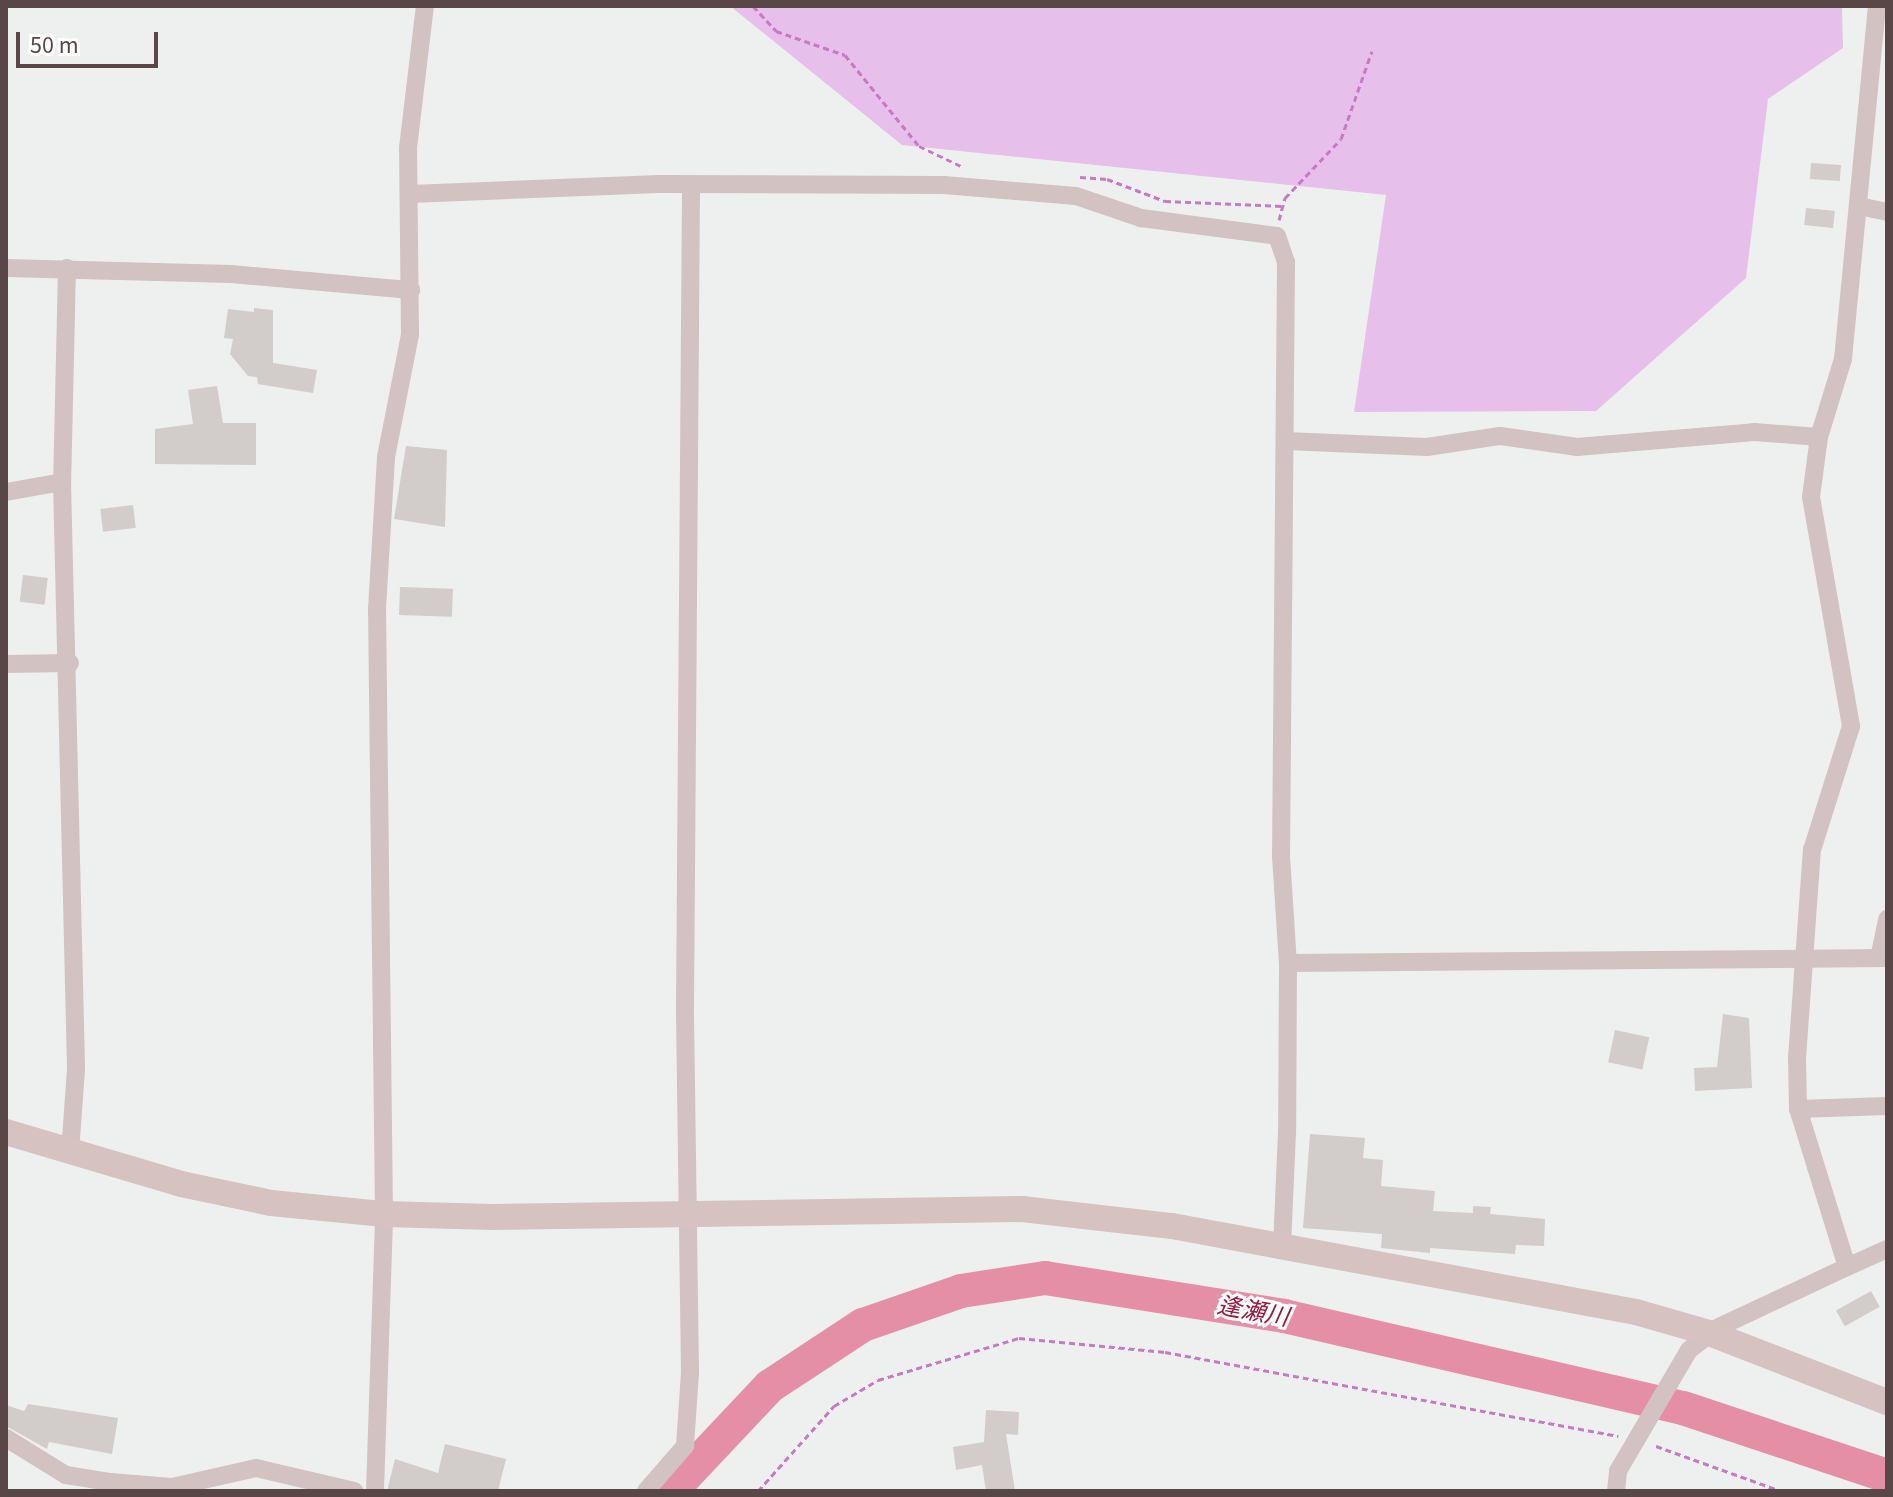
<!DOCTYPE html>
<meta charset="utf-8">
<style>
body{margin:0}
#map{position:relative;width:1893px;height:1497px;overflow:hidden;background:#eef0ef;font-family:"Source Sans 3","Noto Sans JP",sans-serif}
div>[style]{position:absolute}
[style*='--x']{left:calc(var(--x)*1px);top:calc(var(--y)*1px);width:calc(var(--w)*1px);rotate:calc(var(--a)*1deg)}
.green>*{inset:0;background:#e7bfeb}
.river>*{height:34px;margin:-17px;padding:0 17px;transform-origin:17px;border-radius:17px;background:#e58fa6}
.building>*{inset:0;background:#d2cccb;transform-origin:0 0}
.path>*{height:3px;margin-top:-1.5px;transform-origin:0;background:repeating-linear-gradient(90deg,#c679c4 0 6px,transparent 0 10px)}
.street>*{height:18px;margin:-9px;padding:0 9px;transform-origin:9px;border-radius:9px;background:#d2c2c2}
.secondary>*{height:26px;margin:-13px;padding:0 13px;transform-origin:13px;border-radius:13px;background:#d5c2c1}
span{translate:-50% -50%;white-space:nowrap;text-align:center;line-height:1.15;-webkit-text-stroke:6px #fff;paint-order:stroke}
.water-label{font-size:24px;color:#9d173b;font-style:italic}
.frame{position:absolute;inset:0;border:8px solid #594747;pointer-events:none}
.scale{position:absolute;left:16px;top:32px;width:142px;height:36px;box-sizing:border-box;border:4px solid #594747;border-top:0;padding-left:10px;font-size:24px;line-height:28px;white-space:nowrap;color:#594747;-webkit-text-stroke:6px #fff;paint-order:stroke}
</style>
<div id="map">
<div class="green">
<i style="clip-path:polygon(730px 6px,1842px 6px,1843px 48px,1768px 99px,1746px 278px,1596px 411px,1354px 412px,1386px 195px,902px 145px)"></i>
</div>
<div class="river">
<i style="--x:671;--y:1491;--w:144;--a:-46.7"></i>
<i style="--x:770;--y:1386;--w:111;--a:-33.3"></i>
<i style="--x:863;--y:1325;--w:104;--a:-19.1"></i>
<i style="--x:961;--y:1291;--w:85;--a:-8.8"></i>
<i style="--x:1045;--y:1278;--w:242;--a:9"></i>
<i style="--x:1284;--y:1316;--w:409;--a:13"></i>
<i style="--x:1683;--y:1408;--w:215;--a:18.4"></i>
</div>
<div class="building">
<i style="left:1811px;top:163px;width:30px;height:16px;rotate:4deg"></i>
<i style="left:1806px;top:208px;width:29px;height:17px;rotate:6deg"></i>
<i style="clip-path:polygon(254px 308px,273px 310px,273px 363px,317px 370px,313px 393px,258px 384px,257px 377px,248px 376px,230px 354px,233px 339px,224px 338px,228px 309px,254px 312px)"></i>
<i style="clip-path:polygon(217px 386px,223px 423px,256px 423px,256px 465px,155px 464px,155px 429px,193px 424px,188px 390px)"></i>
<i style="clip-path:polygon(406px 446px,447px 450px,445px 527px,394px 519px)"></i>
<i style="left:133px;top:505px;width:23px;height:33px;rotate:83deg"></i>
<i style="left:23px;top:575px;width:25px;height:27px;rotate:7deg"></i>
<i style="left:400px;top:587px;width:53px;height:28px;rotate:2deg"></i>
<i style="clip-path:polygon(1723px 1014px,1749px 1018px,1752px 1088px,1695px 1091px,1694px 1068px,1717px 1067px)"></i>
<i style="left:1615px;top:1030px;width:35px;height:33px;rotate:12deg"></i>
<i style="clip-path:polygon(1310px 1134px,1365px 1138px,1363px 1158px,1383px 1160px,1381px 1186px,1435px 1191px,1433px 1211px,1473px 1213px,1473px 1206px,1491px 1207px,1490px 1214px,1545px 1219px,1544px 1246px,1516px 1245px,1515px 1254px,1430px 1248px,1430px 1253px,1381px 1248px,1382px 1234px,1303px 1228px)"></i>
<i style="left:1871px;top:1291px;width:18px;height:40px;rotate:61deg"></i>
<i style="clip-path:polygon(28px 1404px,118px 1418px,112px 1454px,49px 1442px,47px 1449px,6px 1426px,6px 1405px,24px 1411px)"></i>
<i style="clip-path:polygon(986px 1410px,1019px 1412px,1018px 1435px,1006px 1434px,1015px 1491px,986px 1491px,982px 1465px,956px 1470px,953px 1447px,984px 1442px)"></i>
<i style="clip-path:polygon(445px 1444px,506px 1459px,498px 1491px,387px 1491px,395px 1459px,438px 1473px)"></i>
</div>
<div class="path">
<i style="--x:753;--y:6;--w:34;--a:47"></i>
<i style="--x:776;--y:31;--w:73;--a:19.2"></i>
<i style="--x:845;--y:55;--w:117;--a:50.9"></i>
<i style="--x:919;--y:146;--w:47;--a:25.5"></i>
<i style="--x:1080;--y:177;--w:27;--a:4"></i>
<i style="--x:1107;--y:179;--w:62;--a:20.8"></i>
<i style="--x:1165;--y:201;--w:118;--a:2.4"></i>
<i style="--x:1279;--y:220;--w:23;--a:-75"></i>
<i style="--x:1285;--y:198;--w:81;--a:-46.5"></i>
<i style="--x:1341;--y:139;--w:93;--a:-70.6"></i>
<i style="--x:1656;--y:1446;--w:133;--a:19.8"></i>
<i style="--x:758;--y:1491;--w:114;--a:-48.2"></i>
<i style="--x:834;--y:1406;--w:51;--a:-30.6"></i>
<i style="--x:878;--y:1380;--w:147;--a:-16.6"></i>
<i style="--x:1019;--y:1338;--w:147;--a:5.5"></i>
<i style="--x:1165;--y:1352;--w:461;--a:10.5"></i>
</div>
<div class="street">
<i style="--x:411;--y:194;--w:248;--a:-2.3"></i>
<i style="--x:659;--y:184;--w:285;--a:0.2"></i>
<i style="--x:944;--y:185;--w:132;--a:4.8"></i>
<i style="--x:1076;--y:196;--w:69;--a:18.7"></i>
<i style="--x:1141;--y:218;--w:137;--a:7.5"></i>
<i style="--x:1277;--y:236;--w:28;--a:71"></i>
<i style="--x:1286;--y:262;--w:594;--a:90.48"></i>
<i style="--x:1281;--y:856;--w:107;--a:86.3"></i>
<i style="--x:1288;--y:963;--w:169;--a:90.3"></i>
<i style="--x:1287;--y:1132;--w:113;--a:92.5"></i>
<i style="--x:1859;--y:206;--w:29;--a:12"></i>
<i style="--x:6;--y:268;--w:225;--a:1.5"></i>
<i style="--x:231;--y:274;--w:181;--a:5.1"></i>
<i style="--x:67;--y:268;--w:214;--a:91.3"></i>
<i style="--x:62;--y:482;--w:587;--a:88.63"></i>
<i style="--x:76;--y:1069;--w:84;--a:94.1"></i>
<i style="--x:1286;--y:441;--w:141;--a:2.4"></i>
<i style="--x:1427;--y:447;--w:74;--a:-8.6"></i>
<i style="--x:1500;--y:436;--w:78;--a:8.1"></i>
<i style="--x:1577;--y:447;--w:178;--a:-4.8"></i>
<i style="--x:1754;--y:432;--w:65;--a:4.4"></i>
<i style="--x:6;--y:492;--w:57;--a:-10.1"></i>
<i style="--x:6;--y:664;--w:64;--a:-0.9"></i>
<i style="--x:1879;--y:958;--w:40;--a:-78"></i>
<i style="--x:1288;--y:963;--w:599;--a:-0.48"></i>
<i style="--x:1798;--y:1109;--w:89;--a:-1.9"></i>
<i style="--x:1847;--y:1267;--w:44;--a:-24.2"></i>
<i style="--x:6;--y:1438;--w:70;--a:31.7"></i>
<i style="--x:66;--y:1475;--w:45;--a:9"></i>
<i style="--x:110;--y:1482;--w:62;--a:4.6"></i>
<i style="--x:172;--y:1487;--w:86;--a:-12.7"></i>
<i style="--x:256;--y:1468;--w:101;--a:13.2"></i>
<i style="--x:375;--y:1491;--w:277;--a:-88.1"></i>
<i style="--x:384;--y:1214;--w:605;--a:-90.66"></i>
<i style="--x:377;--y:609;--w:152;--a:-86.6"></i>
<i style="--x:386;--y:457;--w:124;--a:-78.9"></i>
<i style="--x:410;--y:335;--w:187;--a:-90.6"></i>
<i style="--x:408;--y:148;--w:143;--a:-83.2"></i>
<i style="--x:646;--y:1491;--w:60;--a:-49.1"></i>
<i style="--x:685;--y:1446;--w:74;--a:-86.1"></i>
<i style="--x:690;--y:1372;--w:364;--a:-90.8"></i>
<i style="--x:685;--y:1008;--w:822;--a:-89.58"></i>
<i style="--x:1616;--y:1491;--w:20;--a:-84"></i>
<i style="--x:1618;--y:1471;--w:140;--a:-59.6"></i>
<i style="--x:1689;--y:1350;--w:38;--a:-37"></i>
<i style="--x:1719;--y:1327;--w:141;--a:-25.1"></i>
<i style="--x:1847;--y:1267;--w:165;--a:-107.2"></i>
<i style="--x:1798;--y:1109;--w:51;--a:-91.1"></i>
<i style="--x:1797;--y:1058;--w:209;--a:-85.9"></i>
<i style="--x:1812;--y:850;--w:130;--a:-72.5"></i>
<i style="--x:1851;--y:726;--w:232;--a:-99.9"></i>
<i style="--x:1811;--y:497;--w:61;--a:-82.4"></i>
<i style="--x:1819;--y:437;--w:82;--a:-72.9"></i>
<i style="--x:1843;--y:359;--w:355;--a:-84.5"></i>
</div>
<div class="secondary">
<i style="--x:6;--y:1132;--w:183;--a:16.5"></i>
<i style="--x:181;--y:1184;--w:92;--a:11.9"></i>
<i style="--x:271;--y:1203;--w:114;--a:5.6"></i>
<i style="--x:384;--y:1214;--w:108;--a:1.6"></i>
<i style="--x:492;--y:1217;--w:530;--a:-0.86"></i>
<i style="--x:1022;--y:1209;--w:151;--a:6.5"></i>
<i style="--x:1172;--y:1226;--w:472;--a:10.5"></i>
<i style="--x:1636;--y:1312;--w:76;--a:16"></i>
<i style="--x:1709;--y:1333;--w:191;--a:21.2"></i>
</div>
<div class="water-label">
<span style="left:1253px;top:1312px;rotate:10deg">逢瀬川</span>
</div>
<div class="frame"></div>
<div class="scale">50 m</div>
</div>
